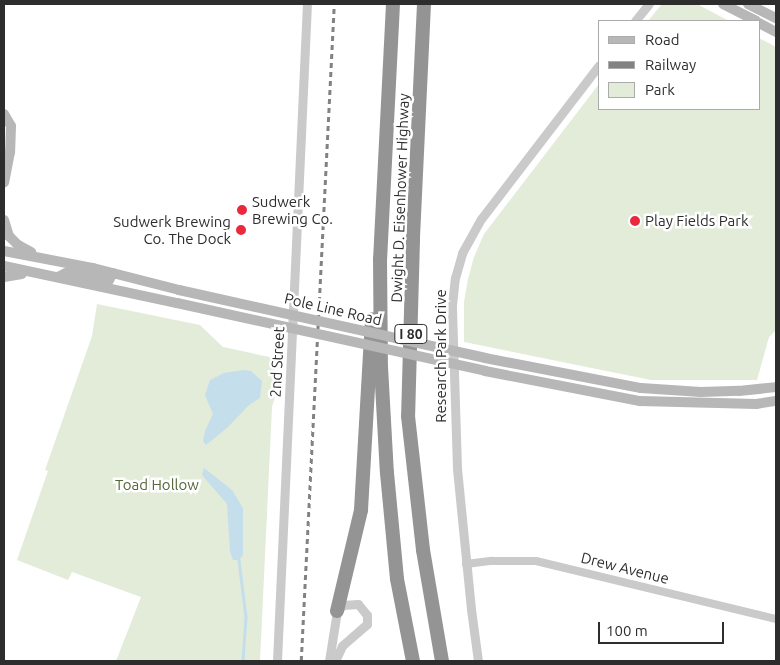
<!DOCTYPE html>
<style>
body{margin:0}
#map{position:relative;width:780px;height:665px;overflow:hidden;background:#fff;font-family:Ubuntu,sans-serif}
div>[style]{position:absolute}
[style*='--x']{left:calc(var(--x)*1px);top:calc(var(--y)*1px);width:calc(var(--w)*1px);rotate:calc(var(--a)*1deg)}
.green>*{inset:0;background:#e3ebd9}
.water>*{inset:0;background:#c5deec}
.stream>*{height:2.5px;margin:-1.25px;padding:0 1.25px;transform-origin:1.25px;border-radius:1.25px;background:#c5deec}
.minor>*{height:8px;margin:-4px;padding:0 4px;transform-origin:4px;border-radius:4px;background:#cacaca}
.tertiary>*{height:9px;margin:-4.5px;padding:0 4.5px;transform-origin:4.5px;border-radius:4.5px;background:#cacaca}
.secondary>*{height:10px;margin:-5px;padding:0 5px;transform-origin:5px;border-radius:5px;background:#b7b7b7}
.motorway>*{height:14px;margin:-7px;padding:0 7px;transform-origin:7px;border-radius:7px;background:#949494}
.rail>*{height:2.5px;margin-top:-1.25px;transform-origin:0;background:repeating-linear-gradient(90deg,#828282 0 5px,transparent 0 9px)}
.secondary-bridge>*{height:10px;margin:-5px;padding:0 5px;transform-origin:5px;border-radius:5px;background:#b7b7b7}
.dots>*{width:14px;height:14px;translate:-50% -50%;box-sizing:border-box;border:2px solid #fff;border-radius:50%}
span{translate:-50% -50%;white-space:nowrap;text-align:center;line-height:1.15;-webkit-text-stroke:5px #fff;paint-order:stroke}
.shield-label span{padding:1px 4px;background:#fff;border:1px solid;border-radius:4px;-webkit-text-stroke-width:0}
.shield-label{font-size:14px;color:#2d2d2d;font-weight:700}
.street-label{font-size:15px;color:#2d2d2d}
.poi-label{font-size:15px;color:#2d2d2d}
.left{translate:0 -50%;text-align:left}
.right{translate:-100% -50%;text-align:right}
.park-label{font-size:15px;color:#516939}
.frame{position:absolute;inset:0;border:5px solid #2d2d2d;pointer-events:none}
.legend{position:absolute;left:598px;top:20px;width:162px;height:90px;box-sizing:border-box;background:#fff;border:1px solid #ababab;margin:0;padding:6px 9px;list-style:none;font-size:15px;color:#2d2d2d}
.legend li{display:flex;align-items:center;gap:10px;height:25px}
.legend b{width:25px;border:1px solid #ababab}
.scale{position:absolute;left:598px;top:622px;width:126px;height:22px;box-sizing:border-box;border:2px solid #2d2d2d;border-top:0;padding-left:6px;font-size:15px;line-height:18px;white-space:nowrap;color:#2d2d2d;-webkit-text-stroke:4px #fff;paint-order:stroke}
</style>
<div id="map">
<div class="green">
<i style="clip-path:polygon(662px 4px,697px 4px,729px 21px,648px 21px)"></i>
<i style="clip-path:polygon(759px 38px,776px 47px,776px 330px,769px 337px,757px 380px,651px 380px,464px 342px,464px 302px,468px 279px,474px 257px,484px 234px,599px 84px,599px 109px,759px 109px)"></i>
<i style="clip-path:polygon(97px 304px,200px 325px,223px 347px,274px 358px,276px 375px,275px 397px,272px 407px,260px 661px,116px 661px,141px 597px,72px 572px,68px 580px,17px 560px,48px 471px,45px 470px,92px 336px)"></i>
</div>
<div class="water">
<i style="clip-path:polygon(244px 370px,251px 371px,262px 381px,260px 398px,249px 405px,228px 427px,206px 445px,203px 441px,205px 431px,213px 414px,205px 395px,210px 380px,224px 373px)"></i>
<i style="clip-path:polygon(204px 468px,232px 490px,243px 508px,243px 555px,239px 560px,233px 560px,230px 552px,227px 504px,202px 475px)"></i>
</div>
<div class="stream">
<i style="--x:239;--y:560;--w:57;--a:83"></i>
<i style="--x:246;--y:617;--w:44;--a:93.9"></i>
</div>
<div class="minor">
<i style="--x:466;--y:564;--w:26;--a:-7"></i>
<i style="--x:492;--y:561;--w:44;--a:0"></i>
<i style="--x:536;--y:561;--w:247;--a:13.6"></i>
</div>
<div class="tertiary">
<i style="--x:635;--y:21;--w:22;--a:-51"></i>
<i style="--x:277;--y:661;--w:658;--a:-87.39"></i>
<i style="--x:329;--y:661;--w:51;--a:-80.9"></i>
<i style="--x:337;--y:611;--w:8;--a:-45"></i>
<i style="--x:343;--y:605;--w:15;--a:-4"></i>
<i style="--x:358;--y:604;--w:14;--a:51"></i>
<i style="--x:367;--y:615;--w:9;--a:90"></i>
<i style="--x:367;--y:624;--w:33;--a:139"></i>
<i style="--x:342;--y:646;--w:17;--a:115"></i>
<i style="--x:478;--y:661;--w:52;--a:-97.7"></i>
<i style="--x:471;--y:609;--w:142;--a:-95.7"></i>
<i style="--x:457;--y:468;--w:163;--a:-91.8"></i>
<i style="--x:452;--y:305;--w:27;--a:-84"></i>
<i style="--x:455;--y:278;--w:26;--a:-74"></i>
<i style="--x:462;--y:253;--w:39;--a:-61"></i>
<i style="--x:481;--y:219;--w:194;--a:-52.5"></i>
</div>
<div class="secondary">
<i style="--x:723;--y:4;--w:37;--a:27"></i>
<i style="--x:748;--y:4;--w:31;--a:27"></i>
<i style="--x:759;--y:23;--w:19;--a:28"></i>
<i style="--x:4;--y:114;--w:14;--a:60"></i>
<i style="--x:11;--y:126;--w:26;--a:92"></i>
<i style="--x:10;--y:152;--w:31;--a:101"></i>
<i style="--x:4;--y:220;--w:17;--a:73"></i>
<i style="--x:9;--y:236;--w:13;--a:45"></i>
<i style="--x:18;--y:245;--w:15;--a:28"></i>
<i style="--x:4;--y:251;--w:91;--a:10.8"></i>
<i style="--x:93;--y:268;--w:89;--a:14.3"></i>
<i style="--x:4;--y:266;--w:177;--a:12.1"></i>
<i style="--x:4;--y:277;--w:18;--a:-9"></i>
<i style="--x:58;--y:277;--w:9;--a:-27"></i>
<i style="--x:66;--y:273;--w:8;--a:0"></i>
<i style="--x:74;--y:273;--w:36;--a:11"></i>
<i style="--x:109;--y:280;--w:8;--a:-60"></i>
<i style="--x:485;--y:358;--w:159;--a:10.9"></i>
<i style="--x:641;--y:388;--w:60;--a:3.8"></i>
<i style="--x:701;--y:392;--w:38;--a:-2"></i>
<i style="--x:739;--y:391;--w:37;--a:-6"></i>
<i style="--x:485;--y:371;--w:158;--a:11"></i>
<i style="--x:640;--y:401;--w:116;--a:1.5"></i>
<i style="--x:756;--y:404;--w:20;--a:-9"></i>
</div>
<div class="motorway">
<i style="--x:393;--y:4;--w:255;--a:92.9"></i>
<i style="--x:380;--y:259;--w:108;--a:89.5"></i>
<i style="--x:381;--y:367;--w:106;--a:86.8"></i>
<i style="--x:387;--y:473;--w:106;--a:84.6"></i>
<i style="--x:397;--y:579;--w:84;--a:79"></i>
<i style="--x:424;--y:4;--w:236;--a:92.7"></i>
<i style="--x:413;--y:240;--w:176;--a:91.6"></i>
<i style="--x:408;--y:416;--w:135;--a:83.6"></i>
<i style="--x:423;--y:550;--w:113;--a:80.3"></i>
<i style="--x:337;--y:611;--w:104;--a:-76.6"></i>
<i style="--x:361;--y:510;--w:191;--a:-86.7"></i>
</div>
<div class="rail">
<i style="--x:301;--y:661;--w:658;--a:-87.12"></i>
</div>
<div class="secondary-bridge">
<i style="--x:179;--y:290;--w:313;--a:12.5"></i>
<i style="--x:177;--y:303;--w:315;--a:12.4"></i>
</div>
<div class="dots">
<i style="left:242px;top:210px;background:#ea293d"></i>
<i style="left:635px;top:221px;background:#ea293d"></i>
<i style="left:241px;top:230px;background:#ea293d"></i>
</div>
<div class="shield-label">
<span style="left:411px;top:334px">I 80</span>
</div>
<div class="street-label">
<span style="left:400px;top:198px;rotate:-88deg">Dwight D. Eisenhower Highway</span>
<span style="left:333px;top:309px;rotate:13deg">Pole Line Road</span>
<span style="left:441px;top:356px;rotate:-90deg">Research Park Drive</span>
<span style="left:277px;top:362px;rotate:-87deg">2nd Street</span>
<span style="left:625px;top:568px;rotate:14deg">Drew Avenue</span>
</div>
<div class="poi-label">
<span class="left" style="left:252px;top:210px">Sudwerk<br>Brewing Co.</span>
<span class="right" style="left:231px;top:230px">Sudwerk Brewing<br>Co. The Dock</span>
<span class="left" style="left:645px;top:221px">Play Fields Park</span>
</div>
<div class="park-label">
<span style="left:157px;top:485px">Toad Hollow</span>
</div>
<div class="frame"></div>
<ul class="legend">
<li><b style="height:6px;background:#b7b7b7"></b>Road</li>
<li><b style="height:6px;background:#828282"></b>Railway</li>
<li><b style="height:14px;background:#e3ebd9"></b>Park</li>
</ul>
<div class="scale">100 m</div>
</div>
